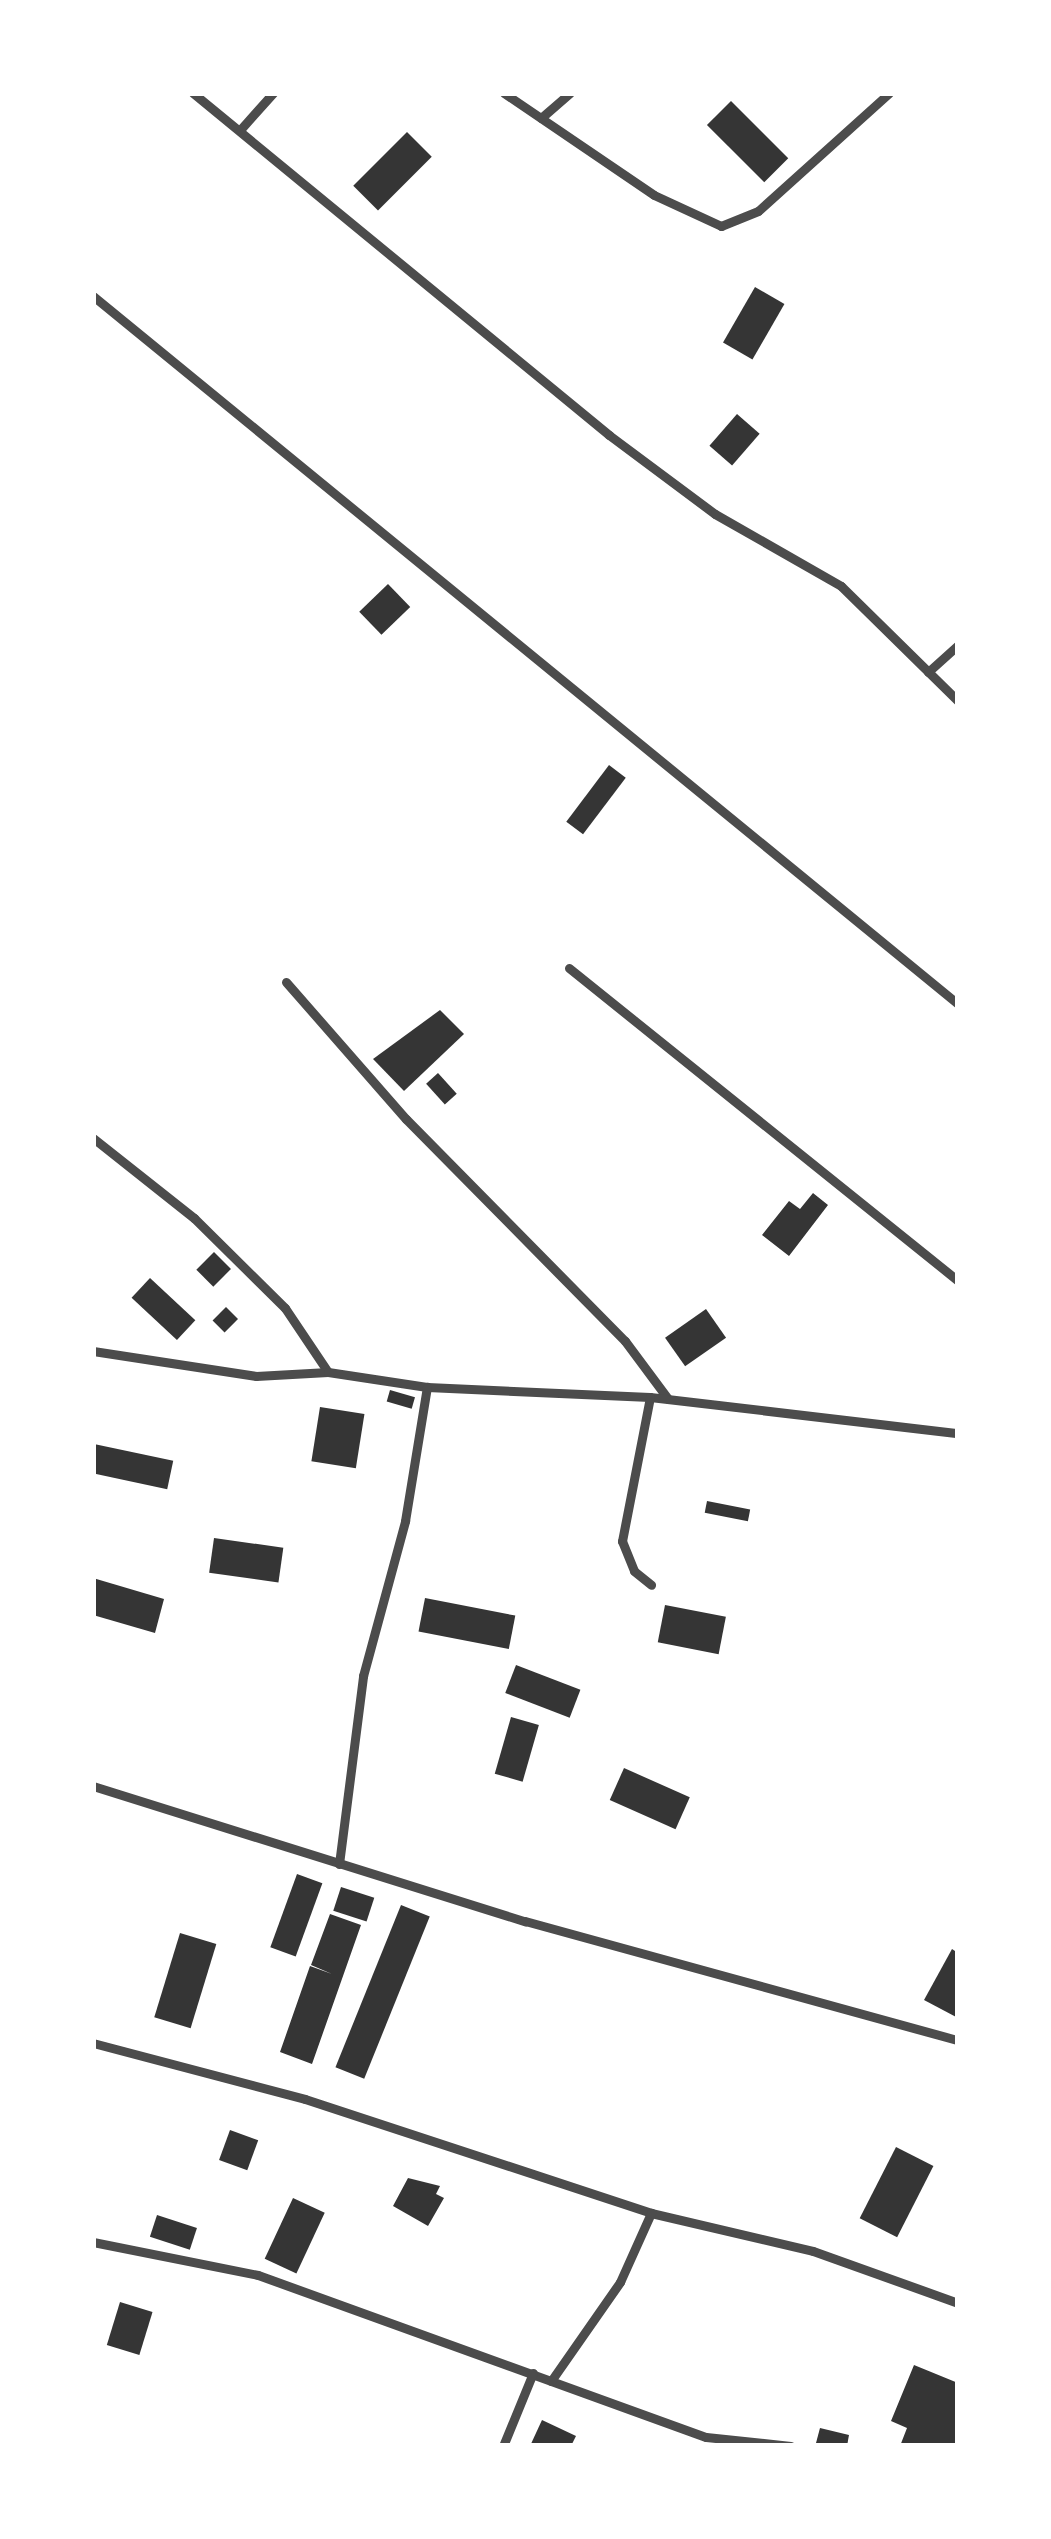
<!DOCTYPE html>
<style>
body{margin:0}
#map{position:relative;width:1051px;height:2539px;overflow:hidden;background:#fff;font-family:"DejaVu Sans",sans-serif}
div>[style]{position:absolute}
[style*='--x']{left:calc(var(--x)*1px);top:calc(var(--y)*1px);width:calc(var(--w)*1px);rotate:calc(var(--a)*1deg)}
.building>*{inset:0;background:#353535;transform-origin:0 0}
.minor>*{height:9px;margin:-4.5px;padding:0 4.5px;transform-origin:4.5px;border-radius:4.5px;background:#4c4c4c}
span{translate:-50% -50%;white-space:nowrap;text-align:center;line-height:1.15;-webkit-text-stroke:10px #fff;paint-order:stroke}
.frame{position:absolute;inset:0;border:96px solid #fff;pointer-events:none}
</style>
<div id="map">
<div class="building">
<i style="left:731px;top:101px;width:81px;height:34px;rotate:45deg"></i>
<i style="left:407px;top:132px;width:35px;height:76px;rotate:45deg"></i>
<i style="left:755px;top:287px;width:34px;height:64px;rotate:30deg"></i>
<i style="left:737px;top:414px;width:30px;height:42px;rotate:41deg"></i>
<i style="left:388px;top:584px;width:32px;height:40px;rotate:46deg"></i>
<i style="left:609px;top:765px;width:21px;height:71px;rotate:37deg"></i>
<i style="clip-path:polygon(440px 1010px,464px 1034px,404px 1091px,373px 1059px)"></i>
<i style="left:438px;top:1073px;width:28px;height:16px;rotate:48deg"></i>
<i style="clip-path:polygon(813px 1193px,828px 1205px,789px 1256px,762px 1235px,789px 1201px,800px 1209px)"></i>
<i style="left:214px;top:1252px;width:24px;height:25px;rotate:45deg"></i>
<i style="left:150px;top:1278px;width:62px;height:27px;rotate:43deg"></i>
<i style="left:226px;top:1307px;width:17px;height:19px;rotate:45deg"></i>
<i style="left:706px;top:1309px;width:35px;height:50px;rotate:55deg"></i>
<i style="left:390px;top:1390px;width:26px;height:12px;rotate:16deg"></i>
<i style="left:320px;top:1407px;width:45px;height:55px;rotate:9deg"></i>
<i style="left:94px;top:1444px;width:81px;height:29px;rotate:12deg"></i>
<i style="left:707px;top:1501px;width:44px;height:12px;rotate:11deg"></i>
<i style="left:214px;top:1538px;width:70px;height:35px;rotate:8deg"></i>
<i style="clip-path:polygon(93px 1578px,164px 1599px,155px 1633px,93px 1615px)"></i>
<i style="left:425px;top:1598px;width:92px;height:34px;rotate:11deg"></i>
<i style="left:665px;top:1605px;width:62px;height:38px;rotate:11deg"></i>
<i style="left:516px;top:1665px;width:69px;height:30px;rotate:21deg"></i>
<i style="left:511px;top:1717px;width:29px;height:59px;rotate:16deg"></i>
<i style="left:624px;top:1768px;width:72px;height:35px;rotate:24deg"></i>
<i style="left:297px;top:1874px;width:27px;height:78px;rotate:20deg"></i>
<i style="left:341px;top:1887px;width:35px;height:25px;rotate:18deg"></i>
<i style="left:401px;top:1905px;width:31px;height:175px;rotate:22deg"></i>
<i style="clip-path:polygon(330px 1914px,361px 1925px,312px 2064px,280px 2052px,310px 1966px,332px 1974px,311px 1965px)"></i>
<i style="left:180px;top:1933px;width:38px;height:88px;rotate:17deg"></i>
<i style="clip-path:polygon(952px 1949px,958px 1953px,958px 2018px,924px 2000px)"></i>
<i style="left:230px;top:2130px;width:30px;height:32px;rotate:20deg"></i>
<i style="left:896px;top:2147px;width:42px;height:80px;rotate:27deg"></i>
<i style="clip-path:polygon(408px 2178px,440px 2186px,436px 2194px,444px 2198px,428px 2226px,393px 2206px)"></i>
<i style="left:293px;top:2198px;width:35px;height:67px;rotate:25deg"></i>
<i style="left:157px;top:2215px;width:42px;height:23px;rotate:18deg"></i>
<i style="left:120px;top:2302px;width:34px;height:45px;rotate:17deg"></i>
<i style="clip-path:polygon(914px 2365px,958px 2383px,958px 2446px,900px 2446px,907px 2428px,891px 2421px)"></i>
<i style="clip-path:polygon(542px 2420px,576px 2436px,571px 2446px,530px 2446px)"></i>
<i style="clip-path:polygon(820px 2428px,849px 2435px,847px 2446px,816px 2443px)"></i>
</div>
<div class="minor">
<i style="--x:193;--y:93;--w:539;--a:39.42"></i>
<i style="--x:609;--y:435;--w:132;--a:36.7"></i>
<i style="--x:715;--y:514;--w:145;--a:29.7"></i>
<i style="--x:841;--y:586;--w:164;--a:44.5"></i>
<i style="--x:504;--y:93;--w:181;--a:34.2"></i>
<i style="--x:654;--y:195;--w:74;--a:24.8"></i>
<i style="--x:721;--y:226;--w:40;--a:-22"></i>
<i style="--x:758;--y:211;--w:176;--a:-42"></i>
<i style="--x:541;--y:118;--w:38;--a:-41"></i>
<i style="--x:240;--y:130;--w:50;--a:-48.3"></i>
<i style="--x:93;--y:296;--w:1118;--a:39.3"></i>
<i style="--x:928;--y:672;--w:40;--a:-42"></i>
<i style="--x:569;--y:968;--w:499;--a:38.8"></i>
<i style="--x:286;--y:982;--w:182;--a:48.8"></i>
<i style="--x:406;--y:1119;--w:312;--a:45.4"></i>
<i style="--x:625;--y:1341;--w:72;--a:53.4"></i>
<i style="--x:93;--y:1138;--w:129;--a:38.4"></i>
<i style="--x:194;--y:1218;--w:128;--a:44.7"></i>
<i style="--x:285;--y:1308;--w:77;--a:56.1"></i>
<i style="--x:93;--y:1351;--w:165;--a:8.7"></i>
<i style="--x:256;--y:1376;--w:72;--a:-3.2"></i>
<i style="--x:328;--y:1372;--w:100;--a:8.6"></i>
<i style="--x:427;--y:1387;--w:223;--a:2.6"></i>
<i style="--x:650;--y:1397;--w:310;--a:6.7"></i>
<i style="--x:650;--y:1397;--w:147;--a:101"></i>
<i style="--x:622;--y:1541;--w:32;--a:68"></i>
<i style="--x:634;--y:1571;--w:22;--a:39"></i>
<i style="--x:93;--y:1786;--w:453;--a:17.4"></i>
<i style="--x:525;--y:1921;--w:449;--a:15.4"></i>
<i style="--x:339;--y:1864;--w:190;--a:-82.7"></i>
<i style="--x:363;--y:1676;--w:161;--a:-74.8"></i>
<i style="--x:405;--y:1521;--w:136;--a:-80.7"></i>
<i style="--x:93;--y:2043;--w:219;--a:14.8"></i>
<i style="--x:305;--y:2099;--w:364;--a:18.2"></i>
<i style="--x:651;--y:2213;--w:166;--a:13.2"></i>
<i style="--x:813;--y:2251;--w:154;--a:19.7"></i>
<i style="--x:93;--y:2242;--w:168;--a:11.3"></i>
<i style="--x:258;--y:2275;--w:476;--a:19.9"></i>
<i style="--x:706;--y:2437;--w:85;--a:6"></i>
<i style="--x:551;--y:2381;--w:121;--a:-55.1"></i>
<i style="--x:620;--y:2282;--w:76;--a:-65.8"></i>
<i style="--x:503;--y:2446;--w:79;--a:-67.7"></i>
</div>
<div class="frame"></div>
</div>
